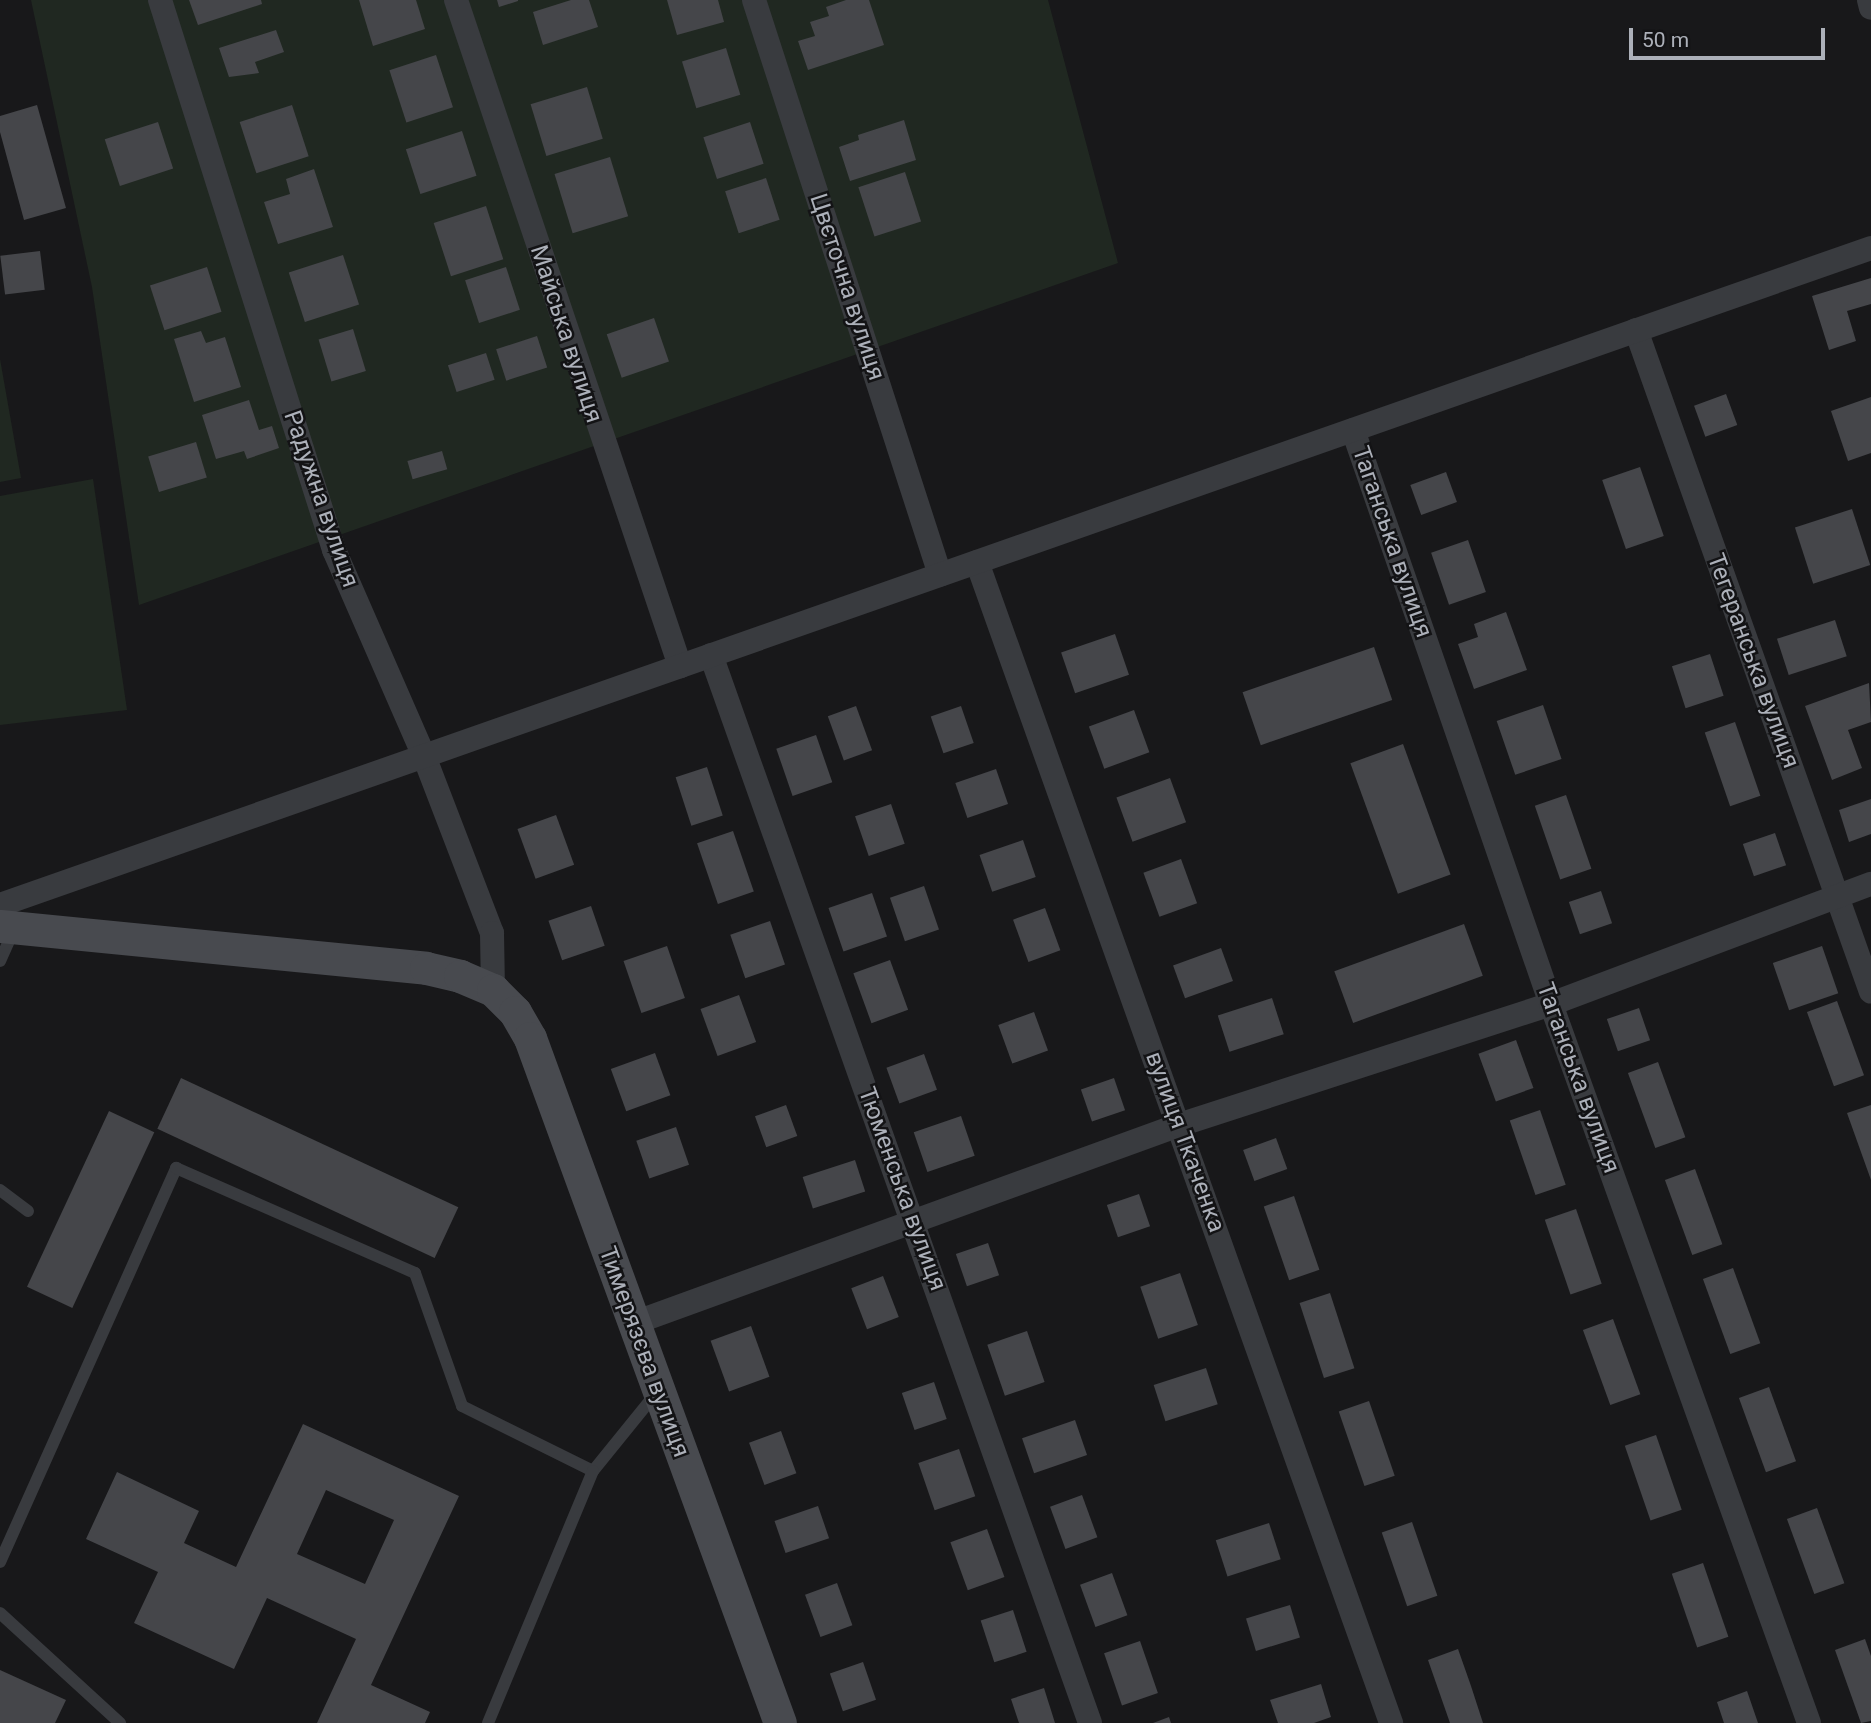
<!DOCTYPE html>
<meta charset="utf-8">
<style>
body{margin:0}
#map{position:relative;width:1871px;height:1723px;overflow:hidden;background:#18181a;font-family:Roboto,sans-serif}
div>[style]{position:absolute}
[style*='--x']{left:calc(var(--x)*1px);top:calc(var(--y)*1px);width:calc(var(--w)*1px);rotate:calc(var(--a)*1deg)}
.green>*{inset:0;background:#202821}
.building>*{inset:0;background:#45464a;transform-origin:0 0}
.lane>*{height:12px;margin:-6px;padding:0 6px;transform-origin:6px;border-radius:6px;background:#393b3f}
.street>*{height:24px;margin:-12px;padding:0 12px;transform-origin:12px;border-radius:12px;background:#393b3f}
.secondary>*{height:33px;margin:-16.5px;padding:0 16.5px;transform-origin:16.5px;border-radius:16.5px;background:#484a4f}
span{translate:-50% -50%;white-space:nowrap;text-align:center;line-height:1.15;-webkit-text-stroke:5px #131315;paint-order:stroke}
.street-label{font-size:24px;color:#acb0b9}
.scale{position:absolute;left:1629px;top:28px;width:196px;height:32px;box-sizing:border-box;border:4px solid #acb0b9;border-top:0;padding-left:9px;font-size:21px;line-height:24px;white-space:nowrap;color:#acb0b9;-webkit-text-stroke:5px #131315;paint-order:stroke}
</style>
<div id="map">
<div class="green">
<i style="clip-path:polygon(31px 0,1048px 0,1118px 263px,139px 605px,92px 287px)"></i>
<i style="clip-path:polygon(0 359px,21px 478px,0 482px)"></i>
<i style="clip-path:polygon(93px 479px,127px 710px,0 725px,0 496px)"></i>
</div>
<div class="building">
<i style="clip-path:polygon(189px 0,261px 0,262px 4px,198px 25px)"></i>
<i style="clip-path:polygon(359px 0,416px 0,425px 29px,373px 46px)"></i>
<i style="clip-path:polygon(497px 0,518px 0,518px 1px,499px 7px)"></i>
<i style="clip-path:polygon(571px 0,589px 0,598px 27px,543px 45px,533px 12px)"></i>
<i style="clip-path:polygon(667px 0,718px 0,724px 22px,677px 35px)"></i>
<i style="clip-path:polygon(846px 0,869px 0,884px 45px,808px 70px,798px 41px,815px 36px,810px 22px,829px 16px,826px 7px)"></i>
<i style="clip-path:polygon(276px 30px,284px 52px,255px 62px,259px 73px,229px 77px,219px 48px)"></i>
<i style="left:726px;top:48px;width:49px;height:46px;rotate:73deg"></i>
<i style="left:436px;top:55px;width:55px;height:49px;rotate:72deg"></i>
<i style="left:587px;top:87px;width:54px;height:59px;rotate:73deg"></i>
<i style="clip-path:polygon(37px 105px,66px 208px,24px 220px,0 132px,0 116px)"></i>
<i style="left:292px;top:105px;width:54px;height:55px;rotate:72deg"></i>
<i style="clip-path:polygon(904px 120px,916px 160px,850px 181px,839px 147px,859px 140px,858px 135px)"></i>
<i style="left:158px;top:122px;width:49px;height:56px;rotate:72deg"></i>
<i style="left:750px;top:122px;width:44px;height:49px;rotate:72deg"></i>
<i style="left:462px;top:131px;width:47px;height:59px;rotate:72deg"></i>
<i style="left:610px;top:157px;width:62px;height:58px;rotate:73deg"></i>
<i style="clip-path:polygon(314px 169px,333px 227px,278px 244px,264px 202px,290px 194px,286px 179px)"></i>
<i style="left:905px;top:172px;width:52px;height:49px;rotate:72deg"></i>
<i style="left:766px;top:178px;width:44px;height:43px;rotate:72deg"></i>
<i style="left:486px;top:206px;width:56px;height:55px;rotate:72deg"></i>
<i style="left:40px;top:251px;width:39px;height:40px;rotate:83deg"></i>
<i style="left:343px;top:255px;width:52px;height:57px;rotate:72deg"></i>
<i style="left:207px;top:267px;width:47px;height:60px;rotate:72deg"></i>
<i style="left:506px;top:267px;width:45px;height:43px;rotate:72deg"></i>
<i style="clip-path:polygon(1871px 278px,1871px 304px,1847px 311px,1856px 341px,1829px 350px,1812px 296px)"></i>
<i style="left:654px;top:318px;width:46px;height:50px;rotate:71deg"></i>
<i style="left:353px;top:329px;width:44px;height:36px;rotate:73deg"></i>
<i style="clip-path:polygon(201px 331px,206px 343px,225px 337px,241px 387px,194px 402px,174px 339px)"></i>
<i style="left:537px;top:336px;width:33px;height:43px;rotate:72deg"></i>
<i style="left:486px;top:353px;width:28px;height:40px;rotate:72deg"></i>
<i style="left:1726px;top:394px;width:33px;height:34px;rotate:70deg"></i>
<i style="clip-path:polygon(1871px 397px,1871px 453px,1848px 461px,1831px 411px)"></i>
<i style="clip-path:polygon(249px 400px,259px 430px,272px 426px,279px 448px,247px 459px,244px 451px,216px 459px,202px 415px)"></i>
<i style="left:196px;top:442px;width:37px;height:50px;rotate:73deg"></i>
<i style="left:442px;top:451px;width:19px;height:36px;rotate:74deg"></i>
<i style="left:1640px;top:467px;width:73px;height:40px;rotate:71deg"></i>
<i style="left:1446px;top:472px;width:32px;height:38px;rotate:70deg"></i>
<i style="left:1852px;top:509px;width:59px;height:60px;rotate:72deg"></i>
<i style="left:1468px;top:540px;width:55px;height:39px;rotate:71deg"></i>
<i style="clip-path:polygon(1506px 612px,1527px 670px,1474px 689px,1458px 644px,1478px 637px,1474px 624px)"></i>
<i style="left:1835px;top:620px;width:38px;height:61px;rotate:72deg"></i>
<i style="left:1115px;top:634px;width:43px;height:57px;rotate:71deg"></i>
<i style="left:1374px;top:647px;width:56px;height:139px;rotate:71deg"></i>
<i style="left:1710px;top:654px;width:44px;height:40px;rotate:72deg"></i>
<i style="clip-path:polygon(1869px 683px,1871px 722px,1848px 730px,1862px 768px,1832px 780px,1805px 706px)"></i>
<i style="left:1543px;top:705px;width:57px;height:49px;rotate:71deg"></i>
<i style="left:856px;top:706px;width:47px;height:30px;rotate:70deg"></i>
<i style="left:961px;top:706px;width:39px;height:32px;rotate:71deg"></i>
<i style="left:1134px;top:710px;width:45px;height:48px;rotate:70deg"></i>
<i style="left:1735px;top:722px;width:78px;height:32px;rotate:71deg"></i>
<i style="left:816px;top:735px;width:50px;height:42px;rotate:71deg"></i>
<i style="left:1403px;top:744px;width:139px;height:56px;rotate:70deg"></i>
<i style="left:707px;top:767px;width:51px;height:33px;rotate:72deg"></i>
<i style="left:996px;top:769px;width:37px;height:43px;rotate:71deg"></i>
<i style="left:1170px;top:778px;width:47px;height:57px;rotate:70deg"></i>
<i style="left:1566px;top:795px;width:78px;height:33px;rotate:71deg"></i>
<i style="clip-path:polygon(1871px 799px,1871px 834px,1849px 842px,1839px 810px)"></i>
<i style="left:891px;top:804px;width:42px;height:38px;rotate:71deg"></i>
<i style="left:556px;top:815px;width:53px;height:41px;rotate:70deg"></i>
<i style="left:733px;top:831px;width:64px;height:38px;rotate:71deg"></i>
<i style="left:1775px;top:833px;width:34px;height:34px;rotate:71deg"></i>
<i style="left:1023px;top:840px;width:39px;height:46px;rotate:71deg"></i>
<i style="left:1181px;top:859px;width:47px;height:40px;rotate:70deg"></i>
<i style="left:924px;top:886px;width:46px;height:36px;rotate:71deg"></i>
<i style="left:1601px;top:891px;width:34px;height:34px;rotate:71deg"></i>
<i style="left:872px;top:893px;width:46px;height:46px;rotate:71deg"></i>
<i style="left:591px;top:906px;width:42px;height:45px;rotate:71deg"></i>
<i style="left:1045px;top:908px;width:45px;height:34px;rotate:70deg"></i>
<i style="left:770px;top:921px;width:46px;height:42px;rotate:71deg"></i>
<i style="left:1464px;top:924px;width:55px;height:138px;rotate:70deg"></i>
<i style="left:667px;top:946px;width:55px;height:46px;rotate:71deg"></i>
<i style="left:1822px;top:946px;width:50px;height:52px;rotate:71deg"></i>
<i style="left:1221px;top:948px;width:35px;height:51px;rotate:70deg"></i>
<i style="left:890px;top:960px;width:53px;height:39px;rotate:70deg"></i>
<i style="left:739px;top:995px;width:50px;height:41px;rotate:70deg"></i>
<i style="left:1272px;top:998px;width:38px;height:57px;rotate:72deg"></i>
<i style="left:1837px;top:1001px;width:79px;height:32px;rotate:70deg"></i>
<i style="left:1639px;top:1008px;width:34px;height:34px;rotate:71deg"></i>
<i style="left:1034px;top:1012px;width:41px;height:38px;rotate:70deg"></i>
<i style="left:1516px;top:1040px;width:51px;height:40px;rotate:70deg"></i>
<i style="left:655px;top:1053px;width:45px;height:47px;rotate:70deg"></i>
<i style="left:924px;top:1054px;width:38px;height:40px;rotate:70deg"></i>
<i style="left:1658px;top:1062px;width:80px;height:32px;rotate:70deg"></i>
<i style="left:181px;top:1078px;width:306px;height:56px;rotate:25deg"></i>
<i style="left:1114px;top:1078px;width:34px;height:35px;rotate:71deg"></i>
<i style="left:786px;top:1105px;width:33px;height:33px;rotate:70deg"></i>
<i style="clip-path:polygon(1871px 1105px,1871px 1180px,1847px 1113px)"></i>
<i style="left:1540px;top:1110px;width:79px;height:32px;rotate:71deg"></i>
<i style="left:109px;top:1111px;width:50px;height:194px;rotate:25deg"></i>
<i style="left:961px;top:1116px;width:42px;height:50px;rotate:71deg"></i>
<i style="left:676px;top:1127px;width:40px;height:42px;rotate:71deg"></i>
<i style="left:1276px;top:1138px;width:33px;height:35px;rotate:70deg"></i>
<i style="left:855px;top:1160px;width:33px;height:55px;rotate:72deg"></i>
<i style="left:1695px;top:1169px;width:80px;height:32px;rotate:70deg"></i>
<i style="left:1139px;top:1194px;width:34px;height:34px;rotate:71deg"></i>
<i style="left:1294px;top:1196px;width:78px;height:32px;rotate:71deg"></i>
<i style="left:1576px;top:1209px;width:79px;height:33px;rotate:71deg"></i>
<i style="left:988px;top:1243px;width:34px;height:34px;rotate:71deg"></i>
<i style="left:1733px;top:1268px;width:80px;height:32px;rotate:70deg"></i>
<i style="left:1180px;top:1273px;width:55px;height:42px;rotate:71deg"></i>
<i style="left:883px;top:1276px;width:44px;height:34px;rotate:69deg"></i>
<i style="left:1330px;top:1293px;width:79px;height:32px;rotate:72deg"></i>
<i style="left:1613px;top:1319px;width:80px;height:32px;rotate:70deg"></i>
<i style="left:751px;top:1326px;width:54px;height:43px;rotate:70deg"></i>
<i style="left:1027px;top:1331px;width:54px;height:42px;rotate:71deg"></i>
<i style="left:1206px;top:1368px;width:38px;height:55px;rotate:72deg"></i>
<i style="left:934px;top:1382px;width:39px;height:34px;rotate:71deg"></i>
<i style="left:1769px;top:1387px;width:79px;height:32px;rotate:70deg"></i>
<i style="left:1369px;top:1401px;width:79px;height:32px;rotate:71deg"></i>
<i style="left:1075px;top:1420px;width:37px;height:56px;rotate:71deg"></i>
<i style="clip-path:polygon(evenodd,303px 1424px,459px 1496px,371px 1685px,430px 1712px,425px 1723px,317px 1723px,356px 1639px,267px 1598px,234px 1669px,134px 1623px,158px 1572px,86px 1539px,117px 1472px,199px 1511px,184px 1543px,236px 1567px,303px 1424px,326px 1490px,394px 1520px,365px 1584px,297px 1554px,326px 1490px)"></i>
<i style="left:781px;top:1431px;width:45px;height:34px;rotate:70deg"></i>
<i style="left:1656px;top:1435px;width:79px;height:33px;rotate:71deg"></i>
<i style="left:959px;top:1449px;width:50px;height:43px;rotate:71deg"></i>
<i style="left:1082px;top:1495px;width:45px;height:34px;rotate:70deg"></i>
<i style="left:818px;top:1506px;width:34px;height:46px;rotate:71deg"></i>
<i style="left:1817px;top:1508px;width:80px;height:32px;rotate:70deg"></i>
<i style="left:1412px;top:1522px;width:78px;height:32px;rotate:71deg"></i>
<i style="left:1269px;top:1523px;width:38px;height:56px;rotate:72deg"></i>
<i style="left:987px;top:1529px;width:51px;height:39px;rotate:70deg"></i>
<i style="left:1703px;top:1563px;width:78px;height:33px;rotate:71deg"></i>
<i style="left:1112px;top:1573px;width:45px;height:34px;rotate:70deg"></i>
<i style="left:837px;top:1583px;width:45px;height:34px;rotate:70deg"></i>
<i style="left:1290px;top:1605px;width:34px;height:46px;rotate:73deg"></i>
<i style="left:1013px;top:1610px;width:44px;height:34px;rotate:72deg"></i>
<i style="clip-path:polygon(1865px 1639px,1871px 1656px,1871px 1721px,1861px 1723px,1835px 1650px)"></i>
<i style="left:1140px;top:1641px;width:55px;height:38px;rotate:71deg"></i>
<i style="clip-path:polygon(1458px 1649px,1471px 1686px,1483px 1723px,1450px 1723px,1428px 1660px)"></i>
<i style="left:863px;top:1662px;width:40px;height:35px;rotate:71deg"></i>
<i style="clip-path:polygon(0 1670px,66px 1700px,55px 1723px,0 1723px)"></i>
<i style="clip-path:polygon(1321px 1684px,1331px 1717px,1314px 1723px,1278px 1723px,1270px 1700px)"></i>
<i style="clip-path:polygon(1044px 1688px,1055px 1723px,1019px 1723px,1011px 1699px)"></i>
<i style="clip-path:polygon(1747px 1691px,1758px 1723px,1724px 1723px,1717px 1702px)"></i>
<i style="clip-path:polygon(1169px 1717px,1171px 1723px,1153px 1723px)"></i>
</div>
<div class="lane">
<i style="--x:0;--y:961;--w:35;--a:-66"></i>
<i style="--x:0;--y:1190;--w:35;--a:37"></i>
<i style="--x:0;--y:1562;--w:432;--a:-65.9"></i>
<i style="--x:176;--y:1168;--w:261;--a:23.7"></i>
<i style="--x:415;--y:1273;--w:141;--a:70.5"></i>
<i style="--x:462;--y:1406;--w:146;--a:26.4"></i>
<i style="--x:593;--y:1471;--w:102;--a:-51"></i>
<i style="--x:0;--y:1613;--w:163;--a:42.5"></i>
<i style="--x:488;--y:1723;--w:273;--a:-67.4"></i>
</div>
<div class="street">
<i style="--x:160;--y:0;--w:577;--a:72.44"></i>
<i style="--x:334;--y:550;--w:225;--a:66.4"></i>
<i style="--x:424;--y:756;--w:190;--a:69"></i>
<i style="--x:492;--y:933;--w:57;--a:89"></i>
<i style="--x:456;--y:0;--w:703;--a:71.41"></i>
<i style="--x:754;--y:0;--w:604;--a:72.07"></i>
<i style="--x:1869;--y:0;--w:8;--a:76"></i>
<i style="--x:1636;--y:330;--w:702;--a:70.46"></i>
<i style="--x:1353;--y:430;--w:607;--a:70.97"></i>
<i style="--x:1551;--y:1004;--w:764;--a:70.26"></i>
<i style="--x:977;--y:562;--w:1233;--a:70.37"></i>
<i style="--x:711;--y:655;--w:1133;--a:70.46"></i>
<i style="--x:0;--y:905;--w:1983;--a:-19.35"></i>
<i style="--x:634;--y:1323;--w:580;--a:-19.97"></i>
<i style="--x:1179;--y:1125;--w:391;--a:-18"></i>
<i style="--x:1551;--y:1004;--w:342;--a:-20.6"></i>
</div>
<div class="secondary">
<i style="--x:0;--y:926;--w:428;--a:5.6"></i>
<i style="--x:426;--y:968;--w:35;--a:13"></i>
<i style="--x:460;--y:976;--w:36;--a:23"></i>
<i style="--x:493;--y:990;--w:31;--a:45"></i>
<i style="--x:515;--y:1012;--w:30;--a:60"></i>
<i style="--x:530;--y:1038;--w:729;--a:69.95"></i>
</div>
<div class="street-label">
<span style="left:847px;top:287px;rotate:72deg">Цвєточна вулиця</span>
<span style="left:566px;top:334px;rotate:72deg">Майська вулиця</span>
<span style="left:321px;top:499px;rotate:71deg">Радужна вулиця</span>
<span style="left:1392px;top:542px;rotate:71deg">Таганська вулиця</span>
<span style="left:1753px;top:661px;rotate:70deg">Тегеранська вулиця</span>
<span style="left:1578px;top:1078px;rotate:70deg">Таганська вулиця</span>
<span style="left:1185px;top:1142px;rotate:70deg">вулиця Ткаченка</span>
<span style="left:902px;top:1189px;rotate:70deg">Тюменська вулиця</span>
<span style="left:644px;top:1352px;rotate:70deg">Тимерязєва вулиця</span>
</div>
<div class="scale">50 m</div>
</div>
